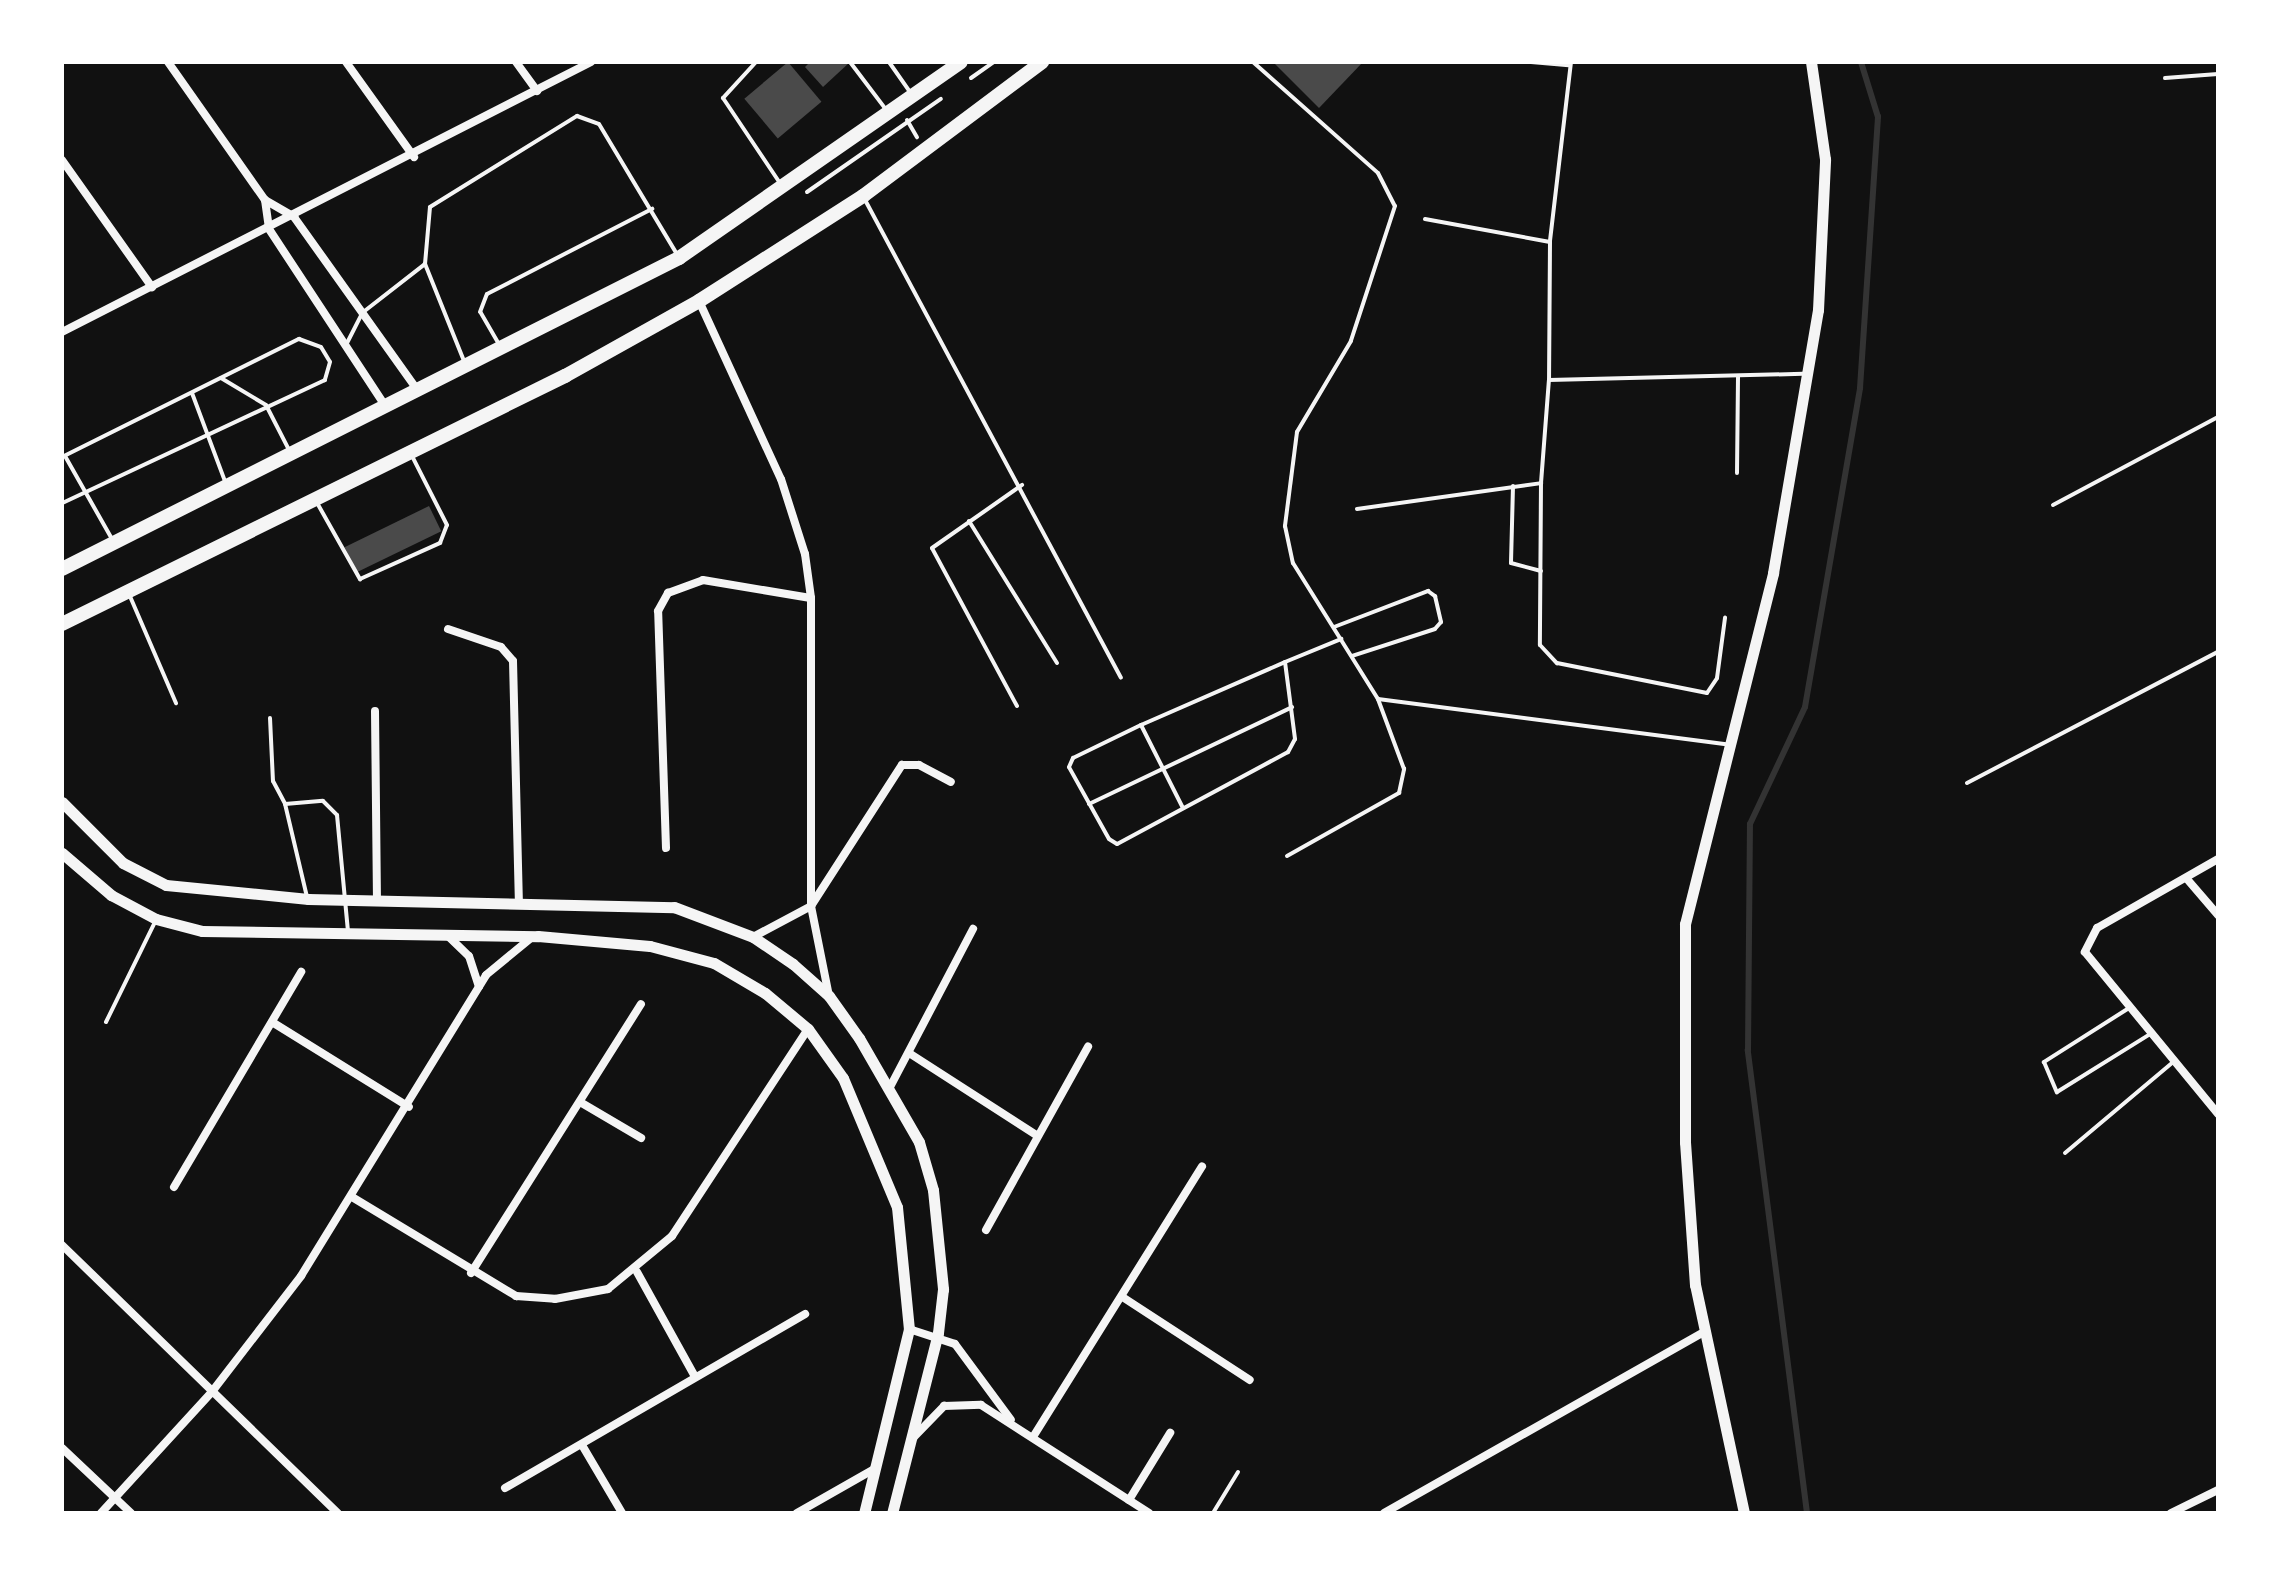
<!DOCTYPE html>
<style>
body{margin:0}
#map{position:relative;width:2280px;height:1575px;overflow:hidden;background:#111;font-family:Montserrat,sans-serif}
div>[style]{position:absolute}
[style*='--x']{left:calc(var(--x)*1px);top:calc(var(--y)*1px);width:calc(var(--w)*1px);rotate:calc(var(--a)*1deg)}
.stream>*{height:6px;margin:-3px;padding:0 3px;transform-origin:3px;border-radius:3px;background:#333}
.building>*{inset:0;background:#4a4a4a;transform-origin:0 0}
.path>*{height:4px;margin:-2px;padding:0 2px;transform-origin:2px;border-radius:2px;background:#f5f5f5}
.service>*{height:4px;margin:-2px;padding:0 2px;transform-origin:2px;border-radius:2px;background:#f5f5f5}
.minor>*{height:8px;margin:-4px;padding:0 4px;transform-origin:4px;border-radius:4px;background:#f5f5f5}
.tertiary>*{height:11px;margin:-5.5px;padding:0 5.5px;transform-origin:5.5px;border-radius:5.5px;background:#f5f5f5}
.primary>*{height:14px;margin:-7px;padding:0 7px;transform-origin:7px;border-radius:7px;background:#f5f5f5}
span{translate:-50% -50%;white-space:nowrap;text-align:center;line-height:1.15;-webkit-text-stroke:6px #fff;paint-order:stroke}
.frame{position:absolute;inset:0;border:64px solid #fff;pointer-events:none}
</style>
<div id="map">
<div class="stream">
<i style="--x:1807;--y:1513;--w:467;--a:-97.3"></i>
<i style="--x:1748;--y:1050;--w:226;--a:-89.5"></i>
<i style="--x:1750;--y:824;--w:129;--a:-64.8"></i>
<i style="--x:1805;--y:707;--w:324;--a:-80.2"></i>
<i style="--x:1860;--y:388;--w:272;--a:-86.2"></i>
<i style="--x:1878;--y:117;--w:58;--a:-107.2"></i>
</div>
<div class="building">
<i style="left:788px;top:62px;width:52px;height:57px;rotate:50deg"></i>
<i style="clip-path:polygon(810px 62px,850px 62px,823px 87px,805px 67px)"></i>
<i style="clip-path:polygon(1273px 62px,1363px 62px,1319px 108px)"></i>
<i style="left:429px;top:506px;width:28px;height:94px;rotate:64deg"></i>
</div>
<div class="path">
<i style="--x:971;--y:78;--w:28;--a:-35"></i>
<i style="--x:907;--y:120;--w:20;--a:60"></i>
<i style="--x:807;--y:192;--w:163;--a:-34.8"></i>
<i style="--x:1213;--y:1513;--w:48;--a:-58.6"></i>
</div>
<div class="service">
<i style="--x:756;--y:62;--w:49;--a:132.5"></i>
<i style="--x:723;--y:98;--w:102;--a:56.2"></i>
<i style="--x:850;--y:62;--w:61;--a:52.9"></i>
<i style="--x:889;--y:62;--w:38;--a:55"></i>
<i style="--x:1253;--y:62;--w:167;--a:41.6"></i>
<i style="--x:1378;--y:173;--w:37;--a:63"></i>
<i style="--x:1395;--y:206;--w:142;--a:108.1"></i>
<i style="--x:1351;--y:341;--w:106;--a:120.7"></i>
<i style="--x:1297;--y:432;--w:95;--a:97.3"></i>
<i style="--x:1285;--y:526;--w:38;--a:78"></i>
<i style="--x:1293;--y:563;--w:160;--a:58"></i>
<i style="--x:1378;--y:699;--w:351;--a:7.4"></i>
<i style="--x:1531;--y:62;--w:38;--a:5"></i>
<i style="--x:1571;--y:62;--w:181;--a:96.7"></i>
<i style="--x:1550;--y:242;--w:138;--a:90.4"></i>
<i style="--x:1549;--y:380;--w:254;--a:-1.4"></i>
<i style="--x:2165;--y:78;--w:53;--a:-4.3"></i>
<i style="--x:864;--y:198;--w:544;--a:61.83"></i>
<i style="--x:1425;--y:219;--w:127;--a:10.4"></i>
<i style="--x:346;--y:345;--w:36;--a:-63"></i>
<i style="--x:362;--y:313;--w:80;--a:-37.9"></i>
<i style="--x:500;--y:346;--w:39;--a:-120"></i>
<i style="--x:480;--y:312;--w:19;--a:-69"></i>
<i style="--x:487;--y:294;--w:186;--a:-27.3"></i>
<i style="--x:464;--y:361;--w:105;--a:-111.9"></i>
<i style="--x:425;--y:264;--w:57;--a:-85"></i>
<i style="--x:430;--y:207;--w:173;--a:-31.8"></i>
<i style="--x:577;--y:116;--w:23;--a:20"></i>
<i style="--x:599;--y:124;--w:154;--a:59.1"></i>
<i style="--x:221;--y:378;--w:52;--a:31"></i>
<i style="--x:266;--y:405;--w:53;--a:62.9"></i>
<i style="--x:192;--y:393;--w:97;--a:69.5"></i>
<i style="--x:65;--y:456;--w:98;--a:60.5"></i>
<i style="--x:62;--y:457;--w:265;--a:-26.5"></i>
<i style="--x:299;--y:339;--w:23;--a:20"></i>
<i style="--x:321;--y:347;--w:17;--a:59"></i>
<i style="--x:330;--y:362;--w:19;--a:106"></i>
<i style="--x:325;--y:380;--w:290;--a:154.9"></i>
<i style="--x:1737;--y:473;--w:97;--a:-89.4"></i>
<i style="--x:1541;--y:483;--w:103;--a:-85.6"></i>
<i style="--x:1513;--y:486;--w:77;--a:91.5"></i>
<i style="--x:1511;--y:563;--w:31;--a:15"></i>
<i style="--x:316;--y:501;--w:90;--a:60.6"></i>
<i style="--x:360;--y:579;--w:88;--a:-24.2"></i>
<i style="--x:440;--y:543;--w:19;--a:-69"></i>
<i style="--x:447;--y:525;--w:80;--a:-116.9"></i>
<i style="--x:2053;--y:505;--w:187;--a:-28.1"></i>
<i style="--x:1357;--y:509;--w:186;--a:-8"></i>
<i style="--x:1541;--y:483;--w:162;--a:90.4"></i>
<i style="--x:1540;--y:645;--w:25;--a:47"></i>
<i style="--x:1557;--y:663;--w:153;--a:11.3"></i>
<i style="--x:1707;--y:693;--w:18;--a:-56"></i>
<i style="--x:1717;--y:678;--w:61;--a:-82.4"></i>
<i style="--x:969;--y:521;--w:167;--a:58.2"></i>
<i style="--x:129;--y:594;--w:119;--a:66.7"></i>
<i style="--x:1334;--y:627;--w:101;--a:-21"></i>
<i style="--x:1428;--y:591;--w:9;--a:36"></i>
<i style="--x:1435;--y:596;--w:27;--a:77"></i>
<i style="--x:1441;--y:622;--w:9;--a:131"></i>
<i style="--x:1435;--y:629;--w:87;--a:162"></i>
<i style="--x:1285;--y:662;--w:78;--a:82.6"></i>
<i style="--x:1295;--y:739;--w:15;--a:118"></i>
<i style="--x:1288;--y:752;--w:194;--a:151.7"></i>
<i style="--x:1117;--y:844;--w:9;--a:-148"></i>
<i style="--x:1109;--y:839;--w:82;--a:-119.1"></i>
<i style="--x:1069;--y:767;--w:10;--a:-66"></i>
<i style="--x:1073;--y:758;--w:76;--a:-25.9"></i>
<i style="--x:1141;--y:725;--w:157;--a:-23.6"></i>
<i style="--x:1285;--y:662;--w:61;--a:-22.3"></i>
<i style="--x:1017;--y:706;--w:179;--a:-118.3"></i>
<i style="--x:932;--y:548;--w:110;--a:-35"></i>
<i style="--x:270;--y:718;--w:63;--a:87.3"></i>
<i style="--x:273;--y:781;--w:26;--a:62"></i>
<i style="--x:1141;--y:725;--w:93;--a:63.2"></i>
<i style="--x:1967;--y:783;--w:283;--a:-27.6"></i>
<i style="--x:1089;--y:804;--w:225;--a:-25.5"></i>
<i style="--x:1287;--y:856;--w:129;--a:-29.4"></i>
<i style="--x:1399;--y:793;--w:25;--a:-78"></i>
<i style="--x:1404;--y:769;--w:75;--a:-110.4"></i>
<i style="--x:307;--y:897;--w:96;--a:-103.3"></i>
<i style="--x:285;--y:804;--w:38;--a:-5"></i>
<i style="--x:323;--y:801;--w:20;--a:45"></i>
<i style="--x:337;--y:815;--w:117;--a:84.6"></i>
<i style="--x:2129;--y:1008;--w:101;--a:147.6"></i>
<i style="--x:2044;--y:1062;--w:33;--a:67"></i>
<i style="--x:2057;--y:1092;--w:110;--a:-31.9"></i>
<i style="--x:106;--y:1022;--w:114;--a:-63.9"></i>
<i style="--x:2065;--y:1153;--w:141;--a:-40.1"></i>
</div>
<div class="minor">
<i style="--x:168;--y:62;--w:169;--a:54.9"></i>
<i style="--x:265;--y:200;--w:34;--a:30"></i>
<i style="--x:294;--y:217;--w:214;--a:54.5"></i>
<i style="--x:346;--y:62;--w:117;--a:54.4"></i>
<i style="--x:516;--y:62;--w:36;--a:54"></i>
<i style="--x:62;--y:160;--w:156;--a:54.7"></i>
<i style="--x:265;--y:200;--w:29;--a:82"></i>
<i style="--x:269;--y:229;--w:213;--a:56.7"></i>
<i style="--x:699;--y:301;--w:196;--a:65.3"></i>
<i style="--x:781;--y:479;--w:79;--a:72.3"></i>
<i style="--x:805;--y:554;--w:44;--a:82.2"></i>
<i style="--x:811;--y:598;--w:308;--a:90"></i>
<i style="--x:811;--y:906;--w:92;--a:78.7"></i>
<i style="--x:62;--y:332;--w:594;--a:-27.04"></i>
<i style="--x:448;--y:629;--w:56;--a:18.8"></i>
<i style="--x:501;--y:647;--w:18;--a:49"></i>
<i style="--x:513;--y:661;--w:238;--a:88.6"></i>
<i style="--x:375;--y:711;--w:191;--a:89.4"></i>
<i style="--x:666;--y:848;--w:237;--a:-91.9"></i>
<i style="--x:658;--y:611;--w:21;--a:-61"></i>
<i style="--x:668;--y:593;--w:37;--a:-20"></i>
<i style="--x:703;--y:580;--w:109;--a:9.5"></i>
<i style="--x:2218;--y:859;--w:139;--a:150.3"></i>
<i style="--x:2097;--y:928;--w:27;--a:117"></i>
<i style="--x:2085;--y:952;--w:210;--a:50.6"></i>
<i style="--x:2187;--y:879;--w:48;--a:49.3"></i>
<i style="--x:447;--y:935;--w:30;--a:44"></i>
<i style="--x:469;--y:956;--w:32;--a:72"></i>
<i style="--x:753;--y:937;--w:66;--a:-28.1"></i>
<i style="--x:811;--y:906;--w:168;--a:-57.2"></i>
<i style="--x:902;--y:765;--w:17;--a:0"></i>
<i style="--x:919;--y:765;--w:36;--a:28"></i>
<i style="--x:272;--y:1022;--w:161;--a:31.8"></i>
<i style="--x:909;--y:1053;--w:153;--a:32.8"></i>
<i style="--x:889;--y:1089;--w:181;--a:-62.3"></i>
<i style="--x:580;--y:1102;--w:71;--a:30.5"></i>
<i style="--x:174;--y:1187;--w:250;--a:-59.4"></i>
<i style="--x:352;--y:1197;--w:192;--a:31.1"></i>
<i style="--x:516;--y:1296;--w:39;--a:4"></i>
<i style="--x:555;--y:1299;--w:54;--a:-10.7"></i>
<i style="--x:608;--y:1289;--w:83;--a:-39.6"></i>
<i style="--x:672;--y:1236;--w:248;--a:-56.7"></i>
<i style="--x:986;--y:1230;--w:210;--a:-60.9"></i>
<i style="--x:62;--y:1245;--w:385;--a:44.2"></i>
<i style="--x:637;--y:1272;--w:118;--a:61"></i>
<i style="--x:471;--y:1273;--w:318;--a:-57.7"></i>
<i style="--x:1124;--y:1298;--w:150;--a:33.1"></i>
<i style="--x:909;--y:1329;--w:48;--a:18.1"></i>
<i style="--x:955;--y:1344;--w:94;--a:53.6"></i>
<i style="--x:1033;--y:1437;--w:319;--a:-58"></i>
<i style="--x:913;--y:1438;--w:45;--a:-45.9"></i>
<i style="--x:944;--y:1406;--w:37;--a:-2"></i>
<i style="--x:981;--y:1405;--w:200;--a:32.7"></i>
<i style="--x:582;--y:1445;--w:79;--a:59.5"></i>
<i style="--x:62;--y:1448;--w:95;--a:43.3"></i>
<i style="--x:505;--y:1488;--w:347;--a:-30.1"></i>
<i style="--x:1129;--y:1500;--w:79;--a:-58.5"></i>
<i style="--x:101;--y:1513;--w:163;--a:-47.5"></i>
<i style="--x:211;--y:1393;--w:148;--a:-52.4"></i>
<i style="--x:301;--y:1276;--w:353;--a:-58.4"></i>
<i style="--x:486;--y:975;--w:58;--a:-39.4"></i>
<i style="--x:797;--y:1513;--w:91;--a:-29.7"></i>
<i style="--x:1384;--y:1513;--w:364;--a:-29.5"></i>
<i style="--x:2171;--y:1513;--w:52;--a:-26.1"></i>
</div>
<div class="tertiary">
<i style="--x:62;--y:802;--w:86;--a:45"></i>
<i style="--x:123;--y:863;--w:48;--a:27.1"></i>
<i style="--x:166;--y:885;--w:143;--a:5.6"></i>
<i style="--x:308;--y:899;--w:366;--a:1.3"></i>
<i style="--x:674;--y:907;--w:85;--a:20.8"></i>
<i style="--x:753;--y:937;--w:48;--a:34"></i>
<i style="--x:793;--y:964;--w:48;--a:41.6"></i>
<i style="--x:829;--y:996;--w:52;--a:54.5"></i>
<i style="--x:859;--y:1038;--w:120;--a:60"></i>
<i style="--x:919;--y:1142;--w:50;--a:73.7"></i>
<i style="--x:933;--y:1190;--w:100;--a:84.2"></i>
<i style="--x:943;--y:1289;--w:44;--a:96.5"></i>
<i style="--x:938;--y:1333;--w:186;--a:104.3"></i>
<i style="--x:62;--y:853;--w:65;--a:40.6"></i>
<i style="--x:111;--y:895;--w:51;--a:28.1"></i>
<i style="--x:156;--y:919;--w:48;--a:14.6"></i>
<i style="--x:202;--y:931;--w:336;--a:0.9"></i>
<i style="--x:538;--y:936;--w:112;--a:5.1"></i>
<i style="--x:650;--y:946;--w:66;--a:14.9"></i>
<i style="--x:714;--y:963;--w:59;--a:30.5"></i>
<i style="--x:765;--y:993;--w:56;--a:39.9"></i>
<i style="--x:808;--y:1029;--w:60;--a:54.5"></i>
<i style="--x:843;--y:1078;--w:140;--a:67.3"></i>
<i style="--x:897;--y:1207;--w:123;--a:84.4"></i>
<i style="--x:909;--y:1329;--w:189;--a:103.7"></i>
<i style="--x:1744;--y:1513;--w:233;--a:-102.1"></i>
<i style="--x:1695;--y:1285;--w:143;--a:-94"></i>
<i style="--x:1685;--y:1142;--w:218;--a:-90"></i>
<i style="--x:1685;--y:924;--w:362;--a:-75.9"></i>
<i style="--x:1773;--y:573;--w:267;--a:-80.3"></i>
<i style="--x:1818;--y:310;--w:151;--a:-87.3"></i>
<i style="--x:1825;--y:159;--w:98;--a:-98.2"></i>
</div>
<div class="primary">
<i style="--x:62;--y:569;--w:691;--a:-26.75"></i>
<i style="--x:679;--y:258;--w:343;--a:-34.8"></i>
<i style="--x:62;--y:624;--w:561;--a:-26.25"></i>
<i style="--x:565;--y:376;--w:154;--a:-29.2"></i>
<i style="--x:699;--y:301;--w:195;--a:-32.6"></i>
<i style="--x:863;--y:196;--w:224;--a:-36.8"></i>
</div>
<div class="frame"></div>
</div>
